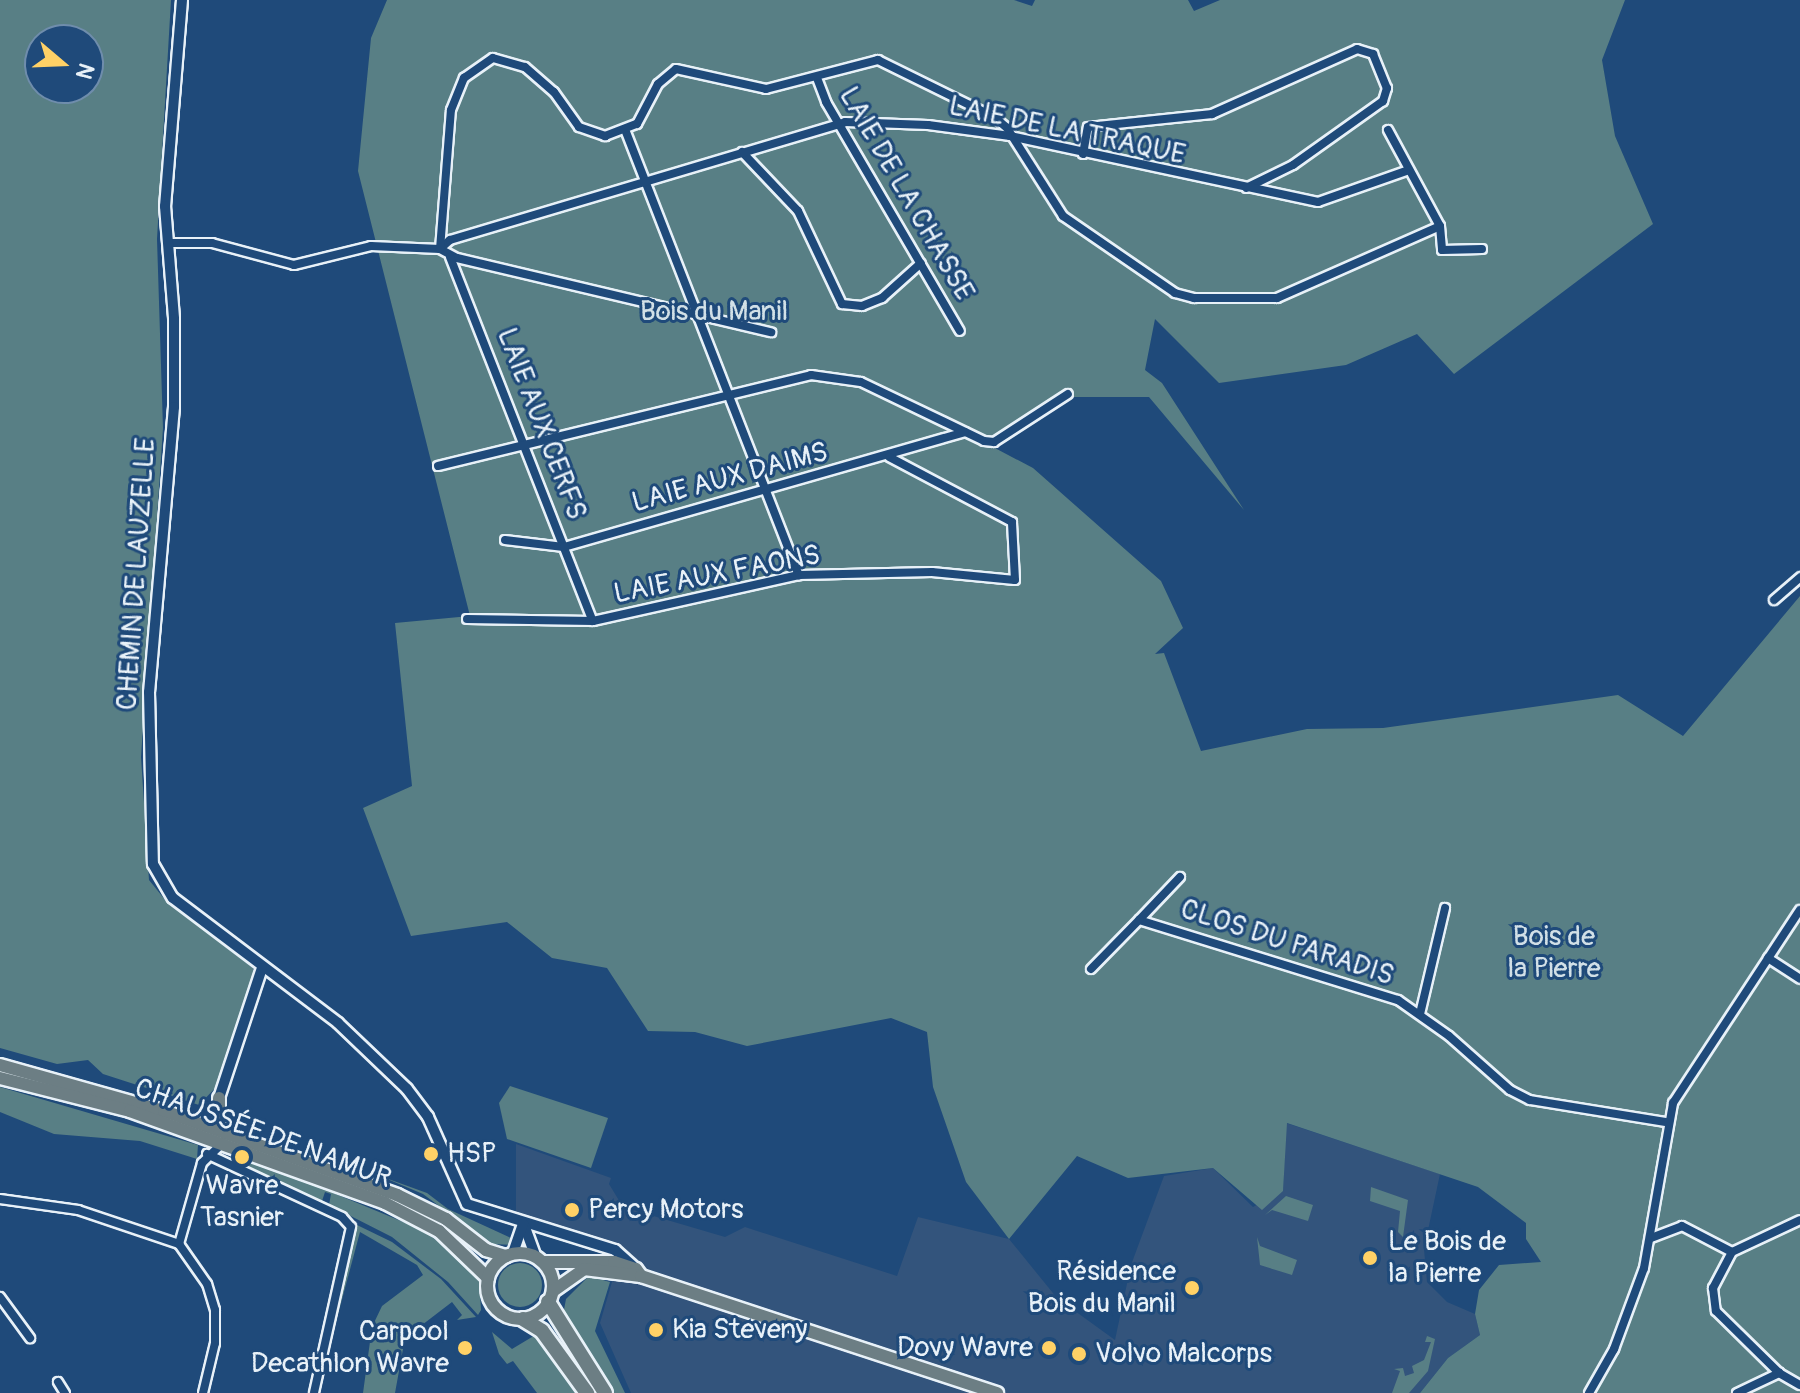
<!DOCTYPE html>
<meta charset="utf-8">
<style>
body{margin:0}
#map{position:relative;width:1800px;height:1393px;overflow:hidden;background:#1f4a7a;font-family:Pangolin,sans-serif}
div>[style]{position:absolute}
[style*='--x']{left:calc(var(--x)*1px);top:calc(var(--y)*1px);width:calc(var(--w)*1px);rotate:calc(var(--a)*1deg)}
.built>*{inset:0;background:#33547c}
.green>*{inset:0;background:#587f85}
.round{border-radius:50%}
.roads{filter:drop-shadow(2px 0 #e8f1f8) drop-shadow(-2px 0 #e8f1f8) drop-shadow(0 2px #e8f1f8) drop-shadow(0 -2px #e8f1f8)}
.minor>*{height:8px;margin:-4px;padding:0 4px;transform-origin:4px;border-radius:4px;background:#1f4a7a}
.tertiary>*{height:10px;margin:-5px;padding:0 5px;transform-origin:5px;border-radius:5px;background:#1f4a7a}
.primary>*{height:12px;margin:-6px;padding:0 6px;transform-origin:6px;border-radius:6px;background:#6c7e84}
.primary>.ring{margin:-6px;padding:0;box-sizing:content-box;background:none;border:12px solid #6c7e84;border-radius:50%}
.trunk>*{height:14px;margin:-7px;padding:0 7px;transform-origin:7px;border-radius:7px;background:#6c7e84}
.dots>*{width:22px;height:22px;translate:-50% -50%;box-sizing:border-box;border:4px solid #1f4a7a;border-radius:50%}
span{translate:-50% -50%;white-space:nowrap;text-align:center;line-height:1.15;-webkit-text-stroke:6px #1f4a7a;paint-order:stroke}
.street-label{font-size:28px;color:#e8f1f8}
.park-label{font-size:28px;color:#d2e0e7}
.poi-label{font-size:28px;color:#e8f1f8}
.left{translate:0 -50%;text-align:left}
.right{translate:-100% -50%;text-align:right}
.north{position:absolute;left:24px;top:24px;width:80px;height:80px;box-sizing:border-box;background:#1f4a7a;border:2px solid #6f8dac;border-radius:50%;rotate:109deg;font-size:22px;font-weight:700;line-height:32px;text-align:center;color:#e8f1f8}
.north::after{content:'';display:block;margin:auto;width:28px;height:36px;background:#ffd166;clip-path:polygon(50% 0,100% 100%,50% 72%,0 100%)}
</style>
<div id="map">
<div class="built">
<i style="clip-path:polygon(1286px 1123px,1440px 1174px,1424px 1249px,1427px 1282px,1447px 1302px,1475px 1314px,1480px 1335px,1448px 1358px,1420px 1393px,631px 1393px,600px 1323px,621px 1251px,516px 1213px,516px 1144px,611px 1178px,609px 1184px,623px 1207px,725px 1237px,745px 1227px,897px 1276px,918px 1217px,1009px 1239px,1057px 1298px,1115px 1340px,1131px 1265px,1164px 1176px,1213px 1168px,1253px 1207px,1283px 1190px)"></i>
</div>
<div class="green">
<i style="clip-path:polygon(evenodd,0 0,171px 0,157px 239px,163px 428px,141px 757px,149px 880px,166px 901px,253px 968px,255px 974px,218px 1085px,199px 1105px,103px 1074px,88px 1060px,57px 1064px,0 1048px,0 0,40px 40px,88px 40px,88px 88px,40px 88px,40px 40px)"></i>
<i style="clip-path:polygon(387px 0,1014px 0,1032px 6px,1035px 0,1188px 0,1194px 11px,1220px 0,1625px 0,1602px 60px,1615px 136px,1653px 224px,1454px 374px,1417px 334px,1346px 365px,1219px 383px,1155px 319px,1145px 370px,1162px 383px,1244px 510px,1149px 397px,1070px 397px,993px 447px,1033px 468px,1161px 581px,1183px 628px,1155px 654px,1164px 653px,1201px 751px,1307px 729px,1383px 728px,1618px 695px,1683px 736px,1800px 596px,1800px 1393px,1420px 1393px,1448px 1358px,1480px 1335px,1475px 1314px,1479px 1290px,1499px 1265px,1541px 1262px,1526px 1239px,1526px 1223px,1478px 1187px,1287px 1123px,1283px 1191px,1262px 1210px,1213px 1168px,1128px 1178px,1077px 1156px,1009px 1239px,966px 1182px,933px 1087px,927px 1032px,891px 1018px,747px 1046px,695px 1032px,648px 1031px,607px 968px,552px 958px,507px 922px,411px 936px,363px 808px,412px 786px,395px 623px,470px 616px,358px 171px,371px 38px)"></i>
<i style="clip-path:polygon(510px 1086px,608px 1118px,591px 1168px,507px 1139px,499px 1103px)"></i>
<i style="clip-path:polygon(0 1087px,198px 1145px,197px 1159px,140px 1141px,54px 1134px,0 1112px)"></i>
<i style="clip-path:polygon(256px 1161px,425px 1231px,479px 1275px,481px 1310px,478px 1315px,448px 1282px,392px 1237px,329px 1205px,331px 1194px,325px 1192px,322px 1201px,247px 1166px)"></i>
<i style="clip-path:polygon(380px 1176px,427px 1193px,448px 1209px,513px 1239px,515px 1245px,490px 1244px,423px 1194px)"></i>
<i style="clip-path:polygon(1371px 1187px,1408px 1200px,1403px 1237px,1398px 1232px,1400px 1211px,1370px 1201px)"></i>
<i style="clip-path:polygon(1286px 1196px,1313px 1205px,1308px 1221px,1272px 1210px,1265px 1215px)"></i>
<i style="clip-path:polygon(357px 1225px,392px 1242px,441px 1279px,476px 1317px,457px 1320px,462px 1315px,452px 1302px,405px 1338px,395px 1393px,363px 1393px,372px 1327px,382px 1306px,423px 1275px,417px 1265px,360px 1232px,317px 1393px)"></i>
<i style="clip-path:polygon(1257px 1237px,1260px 1246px,1297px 1260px,1292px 1275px,1260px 1265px)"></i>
<i class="round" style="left:498px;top:1263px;width:44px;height:44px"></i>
<i style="clip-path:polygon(589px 1276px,610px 1282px,595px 1331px,625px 1393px,613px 1393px,563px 1315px,566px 1299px)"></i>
<i style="clip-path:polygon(492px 1332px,512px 1349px,537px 1334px,576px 1393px,537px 1393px,513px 1361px,507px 1364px,499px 1354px)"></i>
<i style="clip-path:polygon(1427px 1336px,1435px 1339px,1428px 1371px,1409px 1393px,1392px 1393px,1400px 1371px,1394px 1369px,1403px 1368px,1405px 1376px,1414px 1373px,1412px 1366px,1424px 1360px,1431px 1342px,1425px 1342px)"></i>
</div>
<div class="roads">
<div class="minor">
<i style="--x:817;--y:78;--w:26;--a:69"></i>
<i style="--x:826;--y:102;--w:265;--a:59.7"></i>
<i style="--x:1388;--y:130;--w:109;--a:61.6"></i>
<i style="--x:1440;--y:226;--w:24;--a:85"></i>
<i style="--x:1442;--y:250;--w:40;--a:-1.4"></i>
<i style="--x:626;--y:132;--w:476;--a:68.7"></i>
<i style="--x:742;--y:152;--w:81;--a:46.5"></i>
<i style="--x:798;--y:211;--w:103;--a:64.7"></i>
<i style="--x:842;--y:304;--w:20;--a:6"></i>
<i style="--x:862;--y:306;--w:22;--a:-22"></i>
<i style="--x:882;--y:298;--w:52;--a:-41.9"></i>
<i style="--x:1083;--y:154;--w:27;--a:-80"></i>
<i style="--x:1088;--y:127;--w:125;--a:-6"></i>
<i style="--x:1212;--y:114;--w:159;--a:-24.1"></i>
<i style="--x:1357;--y:49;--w:17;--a:17"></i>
<i style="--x:1373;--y:54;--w:37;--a:68"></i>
<i style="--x:1387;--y:88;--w:14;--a:107"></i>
<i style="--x:1383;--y:101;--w:110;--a:144.6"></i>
<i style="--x:1293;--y:165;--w:52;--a:153.9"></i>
<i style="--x:168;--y:243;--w:44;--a:0"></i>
<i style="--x:212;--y:243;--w:85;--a:15"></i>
<i style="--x:294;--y:265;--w:79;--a:-13.9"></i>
<i style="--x:371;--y:246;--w:69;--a:2.5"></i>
<i style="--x:440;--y:249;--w:19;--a:28"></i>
<i style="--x:457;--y:258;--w:323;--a:13.3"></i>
<i style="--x:441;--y:248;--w:12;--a:-42"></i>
<i style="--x:450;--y:240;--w:412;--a:-16.6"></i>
<i style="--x:845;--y:122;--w:83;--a:2.1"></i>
<i style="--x:928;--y:125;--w:83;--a:7.6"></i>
<i style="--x:1010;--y:136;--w:315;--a:12.1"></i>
<i style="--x:1318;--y:202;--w:96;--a:-19.4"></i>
<i style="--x:440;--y:249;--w:139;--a:-85.5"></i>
<i style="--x:451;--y:110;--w:35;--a:-68"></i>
<i style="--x:464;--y:78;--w:35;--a:-35"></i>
<i style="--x:493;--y:58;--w:33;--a:16"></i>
<i style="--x:525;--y:67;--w:38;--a:41"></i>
<i style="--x:554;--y:92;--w:43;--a:54.5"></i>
<i style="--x:579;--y:127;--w:28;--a:19"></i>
<i style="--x:605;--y:136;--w:34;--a:-21"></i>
<i style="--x:637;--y:124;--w:45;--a:-62.3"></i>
<i style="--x:658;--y:84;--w:23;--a:-40"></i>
<i style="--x:676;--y:69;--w:92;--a:12.5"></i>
<i style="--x:766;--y:89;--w:116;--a:-14.5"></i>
<i style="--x:878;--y:60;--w:129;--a:26.2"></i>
<i style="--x:994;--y:117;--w:17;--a:40"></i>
<i style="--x:1007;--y:128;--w:104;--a:57.5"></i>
<i style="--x:1063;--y:216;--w:136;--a:34.5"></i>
<i style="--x:1175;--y:293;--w:20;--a:15"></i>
<i style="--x:1194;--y:298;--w:83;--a:0"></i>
<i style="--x:1277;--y:298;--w:178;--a:-23.8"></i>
<i style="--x:450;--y:257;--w:391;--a:68.6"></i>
<i style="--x:438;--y:466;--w:384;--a:-13.7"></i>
<i style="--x:811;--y:375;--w:50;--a:8"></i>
<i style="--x:861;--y:382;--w:136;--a:25.6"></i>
<i style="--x:984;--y:441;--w:10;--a:6"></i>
<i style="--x:994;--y:442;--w:88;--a:-33"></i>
<i style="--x:505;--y:540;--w:59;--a:6.8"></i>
<i style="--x:564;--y:547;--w:417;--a:-16"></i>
<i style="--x:1774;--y:600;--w:35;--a:-41"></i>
<i style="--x:467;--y:619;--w:126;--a:0.9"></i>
<i style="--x:593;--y:621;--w:211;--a:-12.6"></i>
<i style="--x:799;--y:575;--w:133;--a:-1.3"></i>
<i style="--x:932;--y:572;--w:83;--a:5.5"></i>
<i style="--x:1015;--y:580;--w:58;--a:-93"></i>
<i style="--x:1012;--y:522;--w:139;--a:-152.1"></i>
<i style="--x:1180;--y:877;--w:59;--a:133.6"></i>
<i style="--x:1139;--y:920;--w:271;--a:17.2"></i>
<i style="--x:1398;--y:1000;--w:62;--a:35.2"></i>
<i style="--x:1449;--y:1036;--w:81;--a:41.5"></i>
<i style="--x:1510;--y:1090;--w:22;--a:27"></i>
<i style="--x:1530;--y:1100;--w:138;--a:9.2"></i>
<i style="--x:1768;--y:958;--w:38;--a:33"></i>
<i style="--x:1091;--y:969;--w:69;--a:-45.6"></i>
<i style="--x:1420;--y:1014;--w:109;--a:-76.7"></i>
<i style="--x:207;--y:1154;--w:149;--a:25"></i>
<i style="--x:342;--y:1217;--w:13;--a:48"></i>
<i style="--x:351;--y:1227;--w:170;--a:102.6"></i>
<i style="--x:0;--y:1199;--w:79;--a:8"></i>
<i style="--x:78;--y:1210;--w:107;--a:18.6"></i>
<i style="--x:1651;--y:1238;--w:33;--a:-21"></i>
<i style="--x:1682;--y:1226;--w:56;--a:27.5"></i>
<i style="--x:1732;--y:1252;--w:75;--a:-25.2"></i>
<i style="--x:1732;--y:1252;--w:41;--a:117.8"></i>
<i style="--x:1713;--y:1288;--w:23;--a:83"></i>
<i style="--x:1716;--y:1311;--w:88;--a:44.5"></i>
<i style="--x:1779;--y:1373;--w:24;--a:30"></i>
<i style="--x:0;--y:1297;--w:51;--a:53.8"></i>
<i style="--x:58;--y:1382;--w:13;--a:58"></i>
<i style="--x:203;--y:1393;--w:51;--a:-76.5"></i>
<i style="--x:215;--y:1343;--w:33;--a:-90"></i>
<i style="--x:215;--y:1310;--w:27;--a:-107"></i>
<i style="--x:207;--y:1284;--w:49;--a:-125"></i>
<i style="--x:179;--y:1244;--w:84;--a:-74.1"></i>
<i style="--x:202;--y:1163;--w:29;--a:-44"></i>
<i style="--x:1589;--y:1393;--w:51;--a:-60.4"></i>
<i style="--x:1614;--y:1349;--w:86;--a:-69.7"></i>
<i style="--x:1644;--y:1268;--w:168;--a:-80"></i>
<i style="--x:1673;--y:1103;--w:231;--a:-56.7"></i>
<i style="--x:1737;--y:1393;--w:47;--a:-25.5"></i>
</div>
<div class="tertiary">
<i style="--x:182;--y:0;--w:207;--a:94.7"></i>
<i style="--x:165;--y:206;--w:113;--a:85.4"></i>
<i style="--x:174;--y:319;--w:88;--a:90"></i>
<i style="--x:174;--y:407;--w:286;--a:95"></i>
<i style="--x:149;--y:692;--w:172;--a:88.7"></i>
<i style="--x:153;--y:864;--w:39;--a:60"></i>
<i style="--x:173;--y:898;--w:207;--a:37.1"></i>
<i style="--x:338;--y:1023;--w:95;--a:43.7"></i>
<i style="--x:407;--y:1089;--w:35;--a:53"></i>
<i style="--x:428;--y:1117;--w:95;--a:65.9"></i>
<i style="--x:467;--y:1204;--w:155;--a:17.3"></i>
<i style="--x:615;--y:1250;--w:27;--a:42"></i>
<i style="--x:219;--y:1098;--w:137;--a:-71.7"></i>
<i style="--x:523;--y:1222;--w:37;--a:70"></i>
<i style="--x:513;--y:1253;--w:31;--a:-71"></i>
</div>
<div class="primary">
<i style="--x:0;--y:1065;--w:170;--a:15.7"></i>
<i style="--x:164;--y:1111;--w:248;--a:19.8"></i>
<i style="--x:397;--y:1195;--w:55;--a:26.1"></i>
<i style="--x:446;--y:1219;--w:51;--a:37.8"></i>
<i style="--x:486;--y:1250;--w:21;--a:17"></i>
<i style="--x:0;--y:1078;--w:134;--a:14.2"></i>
<i style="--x:130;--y:1111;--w:271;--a:19.8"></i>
<i style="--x:385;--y:1203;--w:61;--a:27.4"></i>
<i style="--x:439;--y:1231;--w:68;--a:43.8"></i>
<i style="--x:219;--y:1098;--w:31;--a:90"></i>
<i class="ring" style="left:487px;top:1253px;width:54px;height:54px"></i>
<i style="--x:543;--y:1262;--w:71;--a:0"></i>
<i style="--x:614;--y:1262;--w:23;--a:18"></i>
<i style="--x:636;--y:1269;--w:9;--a:54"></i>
<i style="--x:553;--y:1291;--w:38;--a:-35"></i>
<i style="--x:584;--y:1269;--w:57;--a:7"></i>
<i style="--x:641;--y:1276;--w:375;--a:18.2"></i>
</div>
<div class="trunk">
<i style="--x:548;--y:1302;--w:107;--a:57.9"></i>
<i style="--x:523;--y:1319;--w:22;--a:32"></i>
<i style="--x:542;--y:1331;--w:77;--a:54"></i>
</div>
</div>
<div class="dots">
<i style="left:431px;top:1154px;background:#ffd166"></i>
<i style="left:242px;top:1157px;background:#ffd166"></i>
<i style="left:572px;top:1210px;background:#ffd166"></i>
<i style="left:1370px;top:1258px;background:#ffd166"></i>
<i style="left:1192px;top:1288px;background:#ffd166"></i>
<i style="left:656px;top:1330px;background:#ffd166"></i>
<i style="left:465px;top:1348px;background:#ffd166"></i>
<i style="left:1049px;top:1348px;background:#ffd166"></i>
<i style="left:1079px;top:1354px;background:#ffd166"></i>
</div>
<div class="street-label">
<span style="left:1067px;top:131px;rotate:12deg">LAIE DE LA TRAQUE</span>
<span style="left:906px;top:194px;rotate:60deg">LAIE DE LA CHASSE</span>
<span style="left:541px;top:424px;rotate:69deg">LAIE AUX CERFS</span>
<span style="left:730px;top:478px;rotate:-15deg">LAIE AUX DAIMS</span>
<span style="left:137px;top:574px;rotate:-86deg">CHEMIN DE LAUZELLE</span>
<span style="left:717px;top:575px;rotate:-11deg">LAIE AUX FAONS</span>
<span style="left:1287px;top:943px;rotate:18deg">CLOS DU PARADIS</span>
<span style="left:263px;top:1134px;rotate:20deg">CHAUSSÉE DE NAMUR</span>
</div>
<div class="park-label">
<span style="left:714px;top:312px">Bois du Manil</span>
<span style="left:1554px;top:953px">Bois de<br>la Pierre</span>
</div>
<div class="poi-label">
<span class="left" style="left:447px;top:1154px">HSP</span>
<span style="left:242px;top:1202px">Wavre<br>Tasnier</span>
<span class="left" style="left:588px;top:1210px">Percy Motors</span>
<span class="left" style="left:1388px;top:1258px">Le Bois de<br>la Pierre</span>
<span class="right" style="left:1176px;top:1288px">Résidence<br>Bois du Manil</span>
<span class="left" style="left:672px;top:1330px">Kia Steveny</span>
<span class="right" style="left:449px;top:1348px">Carpool<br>Decathlon Wavre</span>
<span class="right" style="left:1033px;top:1348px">Dovy Wavre</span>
<span class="left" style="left:1095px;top:1354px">Volvo Malcorps</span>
</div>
<div class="north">N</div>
</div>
